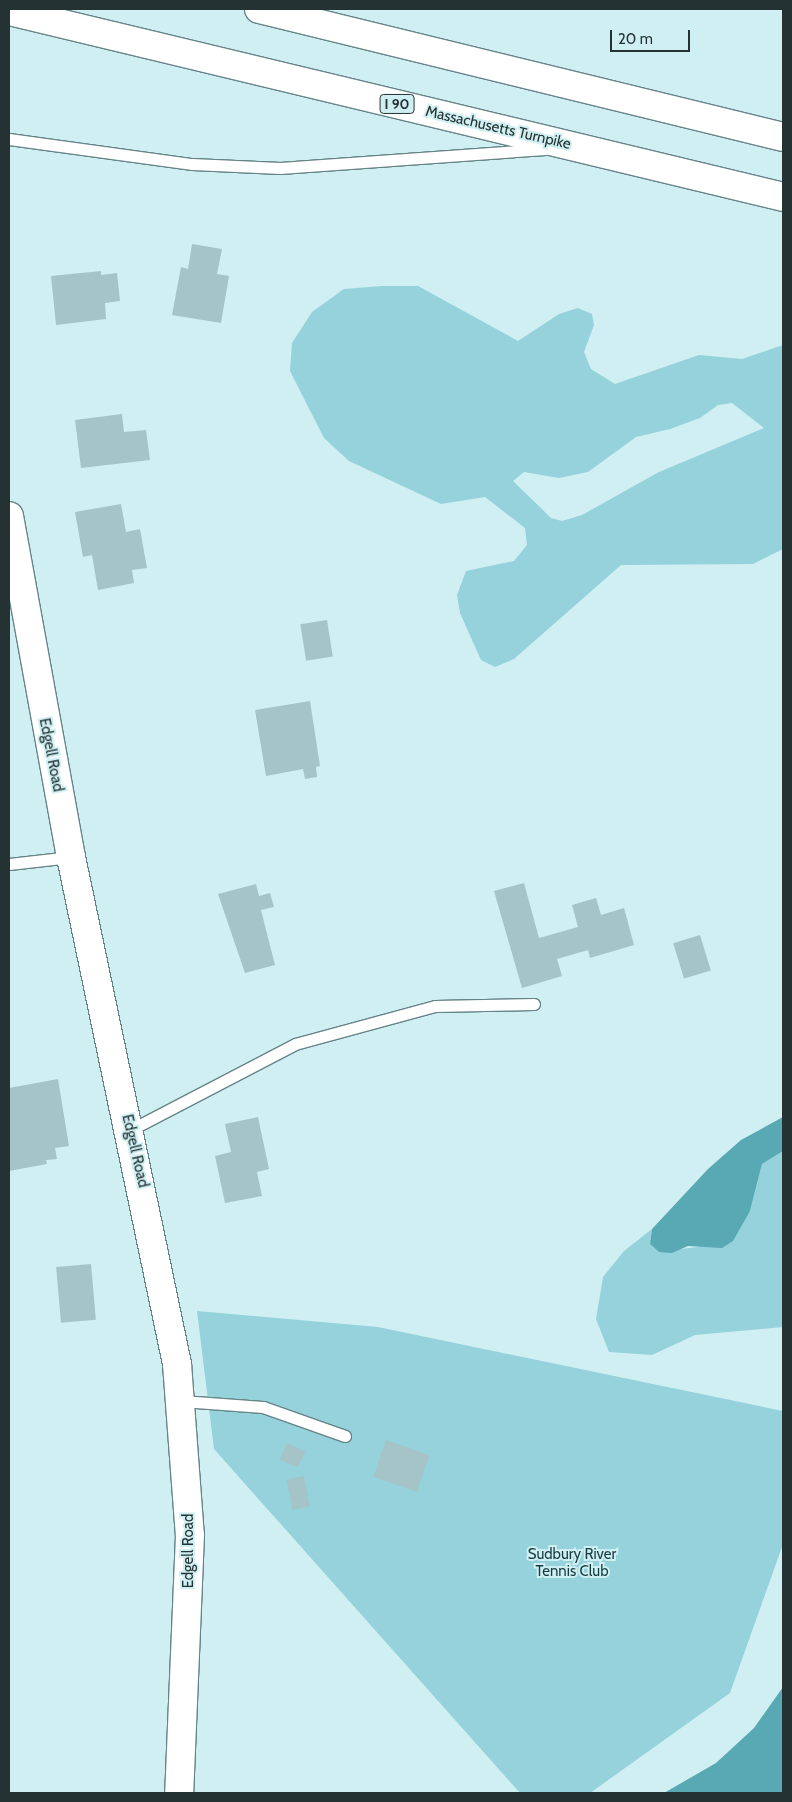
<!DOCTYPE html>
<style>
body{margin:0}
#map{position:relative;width:792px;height:1802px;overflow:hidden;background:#cfeff3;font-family:Cabin,sans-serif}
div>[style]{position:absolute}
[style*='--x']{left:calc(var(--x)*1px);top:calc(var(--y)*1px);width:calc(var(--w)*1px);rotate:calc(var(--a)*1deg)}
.green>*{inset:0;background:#95d2db}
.water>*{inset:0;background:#58a9b3}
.building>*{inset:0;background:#a4c4c8;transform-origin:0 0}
.roads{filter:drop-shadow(1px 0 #668488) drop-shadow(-1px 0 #668488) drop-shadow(0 1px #668488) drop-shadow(0 -1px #668488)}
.service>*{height:11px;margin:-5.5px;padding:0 5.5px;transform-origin:5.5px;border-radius:5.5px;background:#fff}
.secondary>*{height:28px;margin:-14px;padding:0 14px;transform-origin:14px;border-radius:14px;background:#fff}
.motorway>*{height:28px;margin:-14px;padding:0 14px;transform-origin:14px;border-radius:14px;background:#fff}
span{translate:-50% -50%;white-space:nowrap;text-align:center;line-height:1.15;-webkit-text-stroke:4px #cfeff3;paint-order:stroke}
.shield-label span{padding:1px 4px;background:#cfeff3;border:1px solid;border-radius:4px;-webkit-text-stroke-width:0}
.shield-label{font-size:14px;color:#253233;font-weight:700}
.street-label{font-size:15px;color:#253233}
.park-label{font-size:15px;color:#163d42}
.frame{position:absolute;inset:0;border:10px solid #253233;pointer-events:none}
.scale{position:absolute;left:610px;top:30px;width:80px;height:22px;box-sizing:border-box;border:2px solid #253233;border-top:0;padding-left:6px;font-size:15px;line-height:18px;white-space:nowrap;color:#253233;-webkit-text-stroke:4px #cfeff3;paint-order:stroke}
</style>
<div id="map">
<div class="green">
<i style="clip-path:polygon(evenodd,382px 286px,418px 286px,518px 341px,559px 314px,578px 308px,592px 314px,594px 325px,584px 352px,591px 369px,615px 384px,699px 355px,742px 359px,783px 345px,783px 549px,753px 564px,621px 565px,514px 659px,495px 667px,481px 660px,460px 613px,457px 595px,466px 571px,514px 561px,527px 545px,525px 528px,485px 497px,441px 504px,349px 461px,324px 438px,290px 371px,292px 343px,312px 312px,344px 289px,382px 286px,732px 403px,764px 428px,659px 472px,582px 515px,562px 521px,551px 518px,513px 481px,524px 472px,559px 478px,588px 472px,636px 437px,670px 429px,700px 418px,718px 405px,732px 403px)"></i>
<i style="clip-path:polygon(783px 1151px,783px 1327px,695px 1335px,652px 1355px,609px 1352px,596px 1319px,603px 1277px,624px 1251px,652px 1229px,650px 1244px,659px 1252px,705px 1246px,750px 1211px,762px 1164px)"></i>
<i style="clip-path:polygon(197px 1311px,378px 1327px,783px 1411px,783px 1544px,730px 1693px,590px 1793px,520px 1793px,214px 1449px)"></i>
</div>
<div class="water">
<i style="clip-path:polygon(783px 1117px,783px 1151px,762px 1164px,750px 1211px,733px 1241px,722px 1248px,688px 1246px,672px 1253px,659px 1252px,650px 1244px,652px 1229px,708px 1169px,741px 1140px)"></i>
<i style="clip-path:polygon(783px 1687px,783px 1793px,664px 1793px,716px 1763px,754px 1728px)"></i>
</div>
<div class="building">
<i style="clip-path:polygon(192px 244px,222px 249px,217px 274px,229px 276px,221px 323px,172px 315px,181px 267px,188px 269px)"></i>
<i style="clip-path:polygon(101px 271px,101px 275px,117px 273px,120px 301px,105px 303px,106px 319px,56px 325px,51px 276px)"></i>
<i style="clip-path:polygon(122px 414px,124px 432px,146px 430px,150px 460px,81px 468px,75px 420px)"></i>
<i style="clip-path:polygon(121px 504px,126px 532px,140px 529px,147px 568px,132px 570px,134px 583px,98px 590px,92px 555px,83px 557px,75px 512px)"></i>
<i style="left:327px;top:620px;width:37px;height:27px;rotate:81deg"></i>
<i style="clip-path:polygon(310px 701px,320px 766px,316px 767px,317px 777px,305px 779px,303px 769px,266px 776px,255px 710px)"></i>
<i style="clip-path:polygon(524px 883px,539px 938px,578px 927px,572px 905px,596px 898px,601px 915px,624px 908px,634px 945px,590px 958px,588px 950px,557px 959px,562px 976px,522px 988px,494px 891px)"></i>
<i style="clip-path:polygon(256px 884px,259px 896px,270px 893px,274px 907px,261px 910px,275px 965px,245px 973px,218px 894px)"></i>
<i style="left:700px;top:935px;width:37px;height:28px;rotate:73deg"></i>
<i style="clip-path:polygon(58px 1079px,69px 1146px,55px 1148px,57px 1159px,46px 1160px,47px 1164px,9px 1171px,9px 1088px)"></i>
<i style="clip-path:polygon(258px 1117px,269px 1169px,257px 1172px,262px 1196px,225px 1203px,215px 1156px,231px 1152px,225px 1124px)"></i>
<i style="left:91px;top:1264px;width:56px;height:35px;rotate:85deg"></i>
<i style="left:386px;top:1440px;width:46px;height:39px;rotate:19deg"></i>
<i style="left:287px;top:1443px;width:20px;height:18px;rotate:24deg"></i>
<i style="left:304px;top:1476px;width:31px;height:18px;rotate:79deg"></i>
</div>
<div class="roads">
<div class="service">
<i style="--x:9;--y:139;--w:185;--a:7.8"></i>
<i style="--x:192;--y:164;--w:88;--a:2.6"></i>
<i style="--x:280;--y:168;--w:266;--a:-4.1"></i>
<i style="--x:9;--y:864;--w:62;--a:-6.4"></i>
<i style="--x:130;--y:1130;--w:186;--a:-27.5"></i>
<i style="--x:295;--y:1044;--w:145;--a:-15.2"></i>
<i style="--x:435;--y:1006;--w:99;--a:-1.2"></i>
<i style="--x:182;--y:1401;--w:81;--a:4.2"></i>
<i style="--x:263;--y:1407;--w:87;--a:19.5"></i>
</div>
<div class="secondary">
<i style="--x:9;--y:516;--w:347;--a:79.7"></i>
<i style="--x:71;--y:857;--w:518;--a:78.19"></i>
<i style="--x:177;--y:1364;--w:171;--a:85.7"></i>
<i style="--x:190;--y:1535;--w:258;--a:92.4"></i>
</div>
<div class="motorway">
<i style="--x:259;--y:9;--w:539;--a:13.73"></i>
<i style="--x:9;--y:11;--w:796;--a:13.51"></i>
</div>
</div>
<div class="shield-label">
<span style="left:397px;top:104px">I 90</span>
</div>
<div class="street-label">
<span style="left:498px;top:128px;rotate:13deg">Massachusetts Turnpike</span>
<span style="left:51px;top:755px;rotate:79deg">Edgell Road</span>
<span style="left:135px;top:1151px;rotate:77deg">Edgell Road</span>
<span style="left:189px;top:1551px;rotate:-90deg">Edgell Road</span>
</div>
<div class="park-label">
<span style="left:572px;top:1563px">Sudbury River<br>Tennis Club</span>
</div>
<div class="frame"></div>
<div class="scale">20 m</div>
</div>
